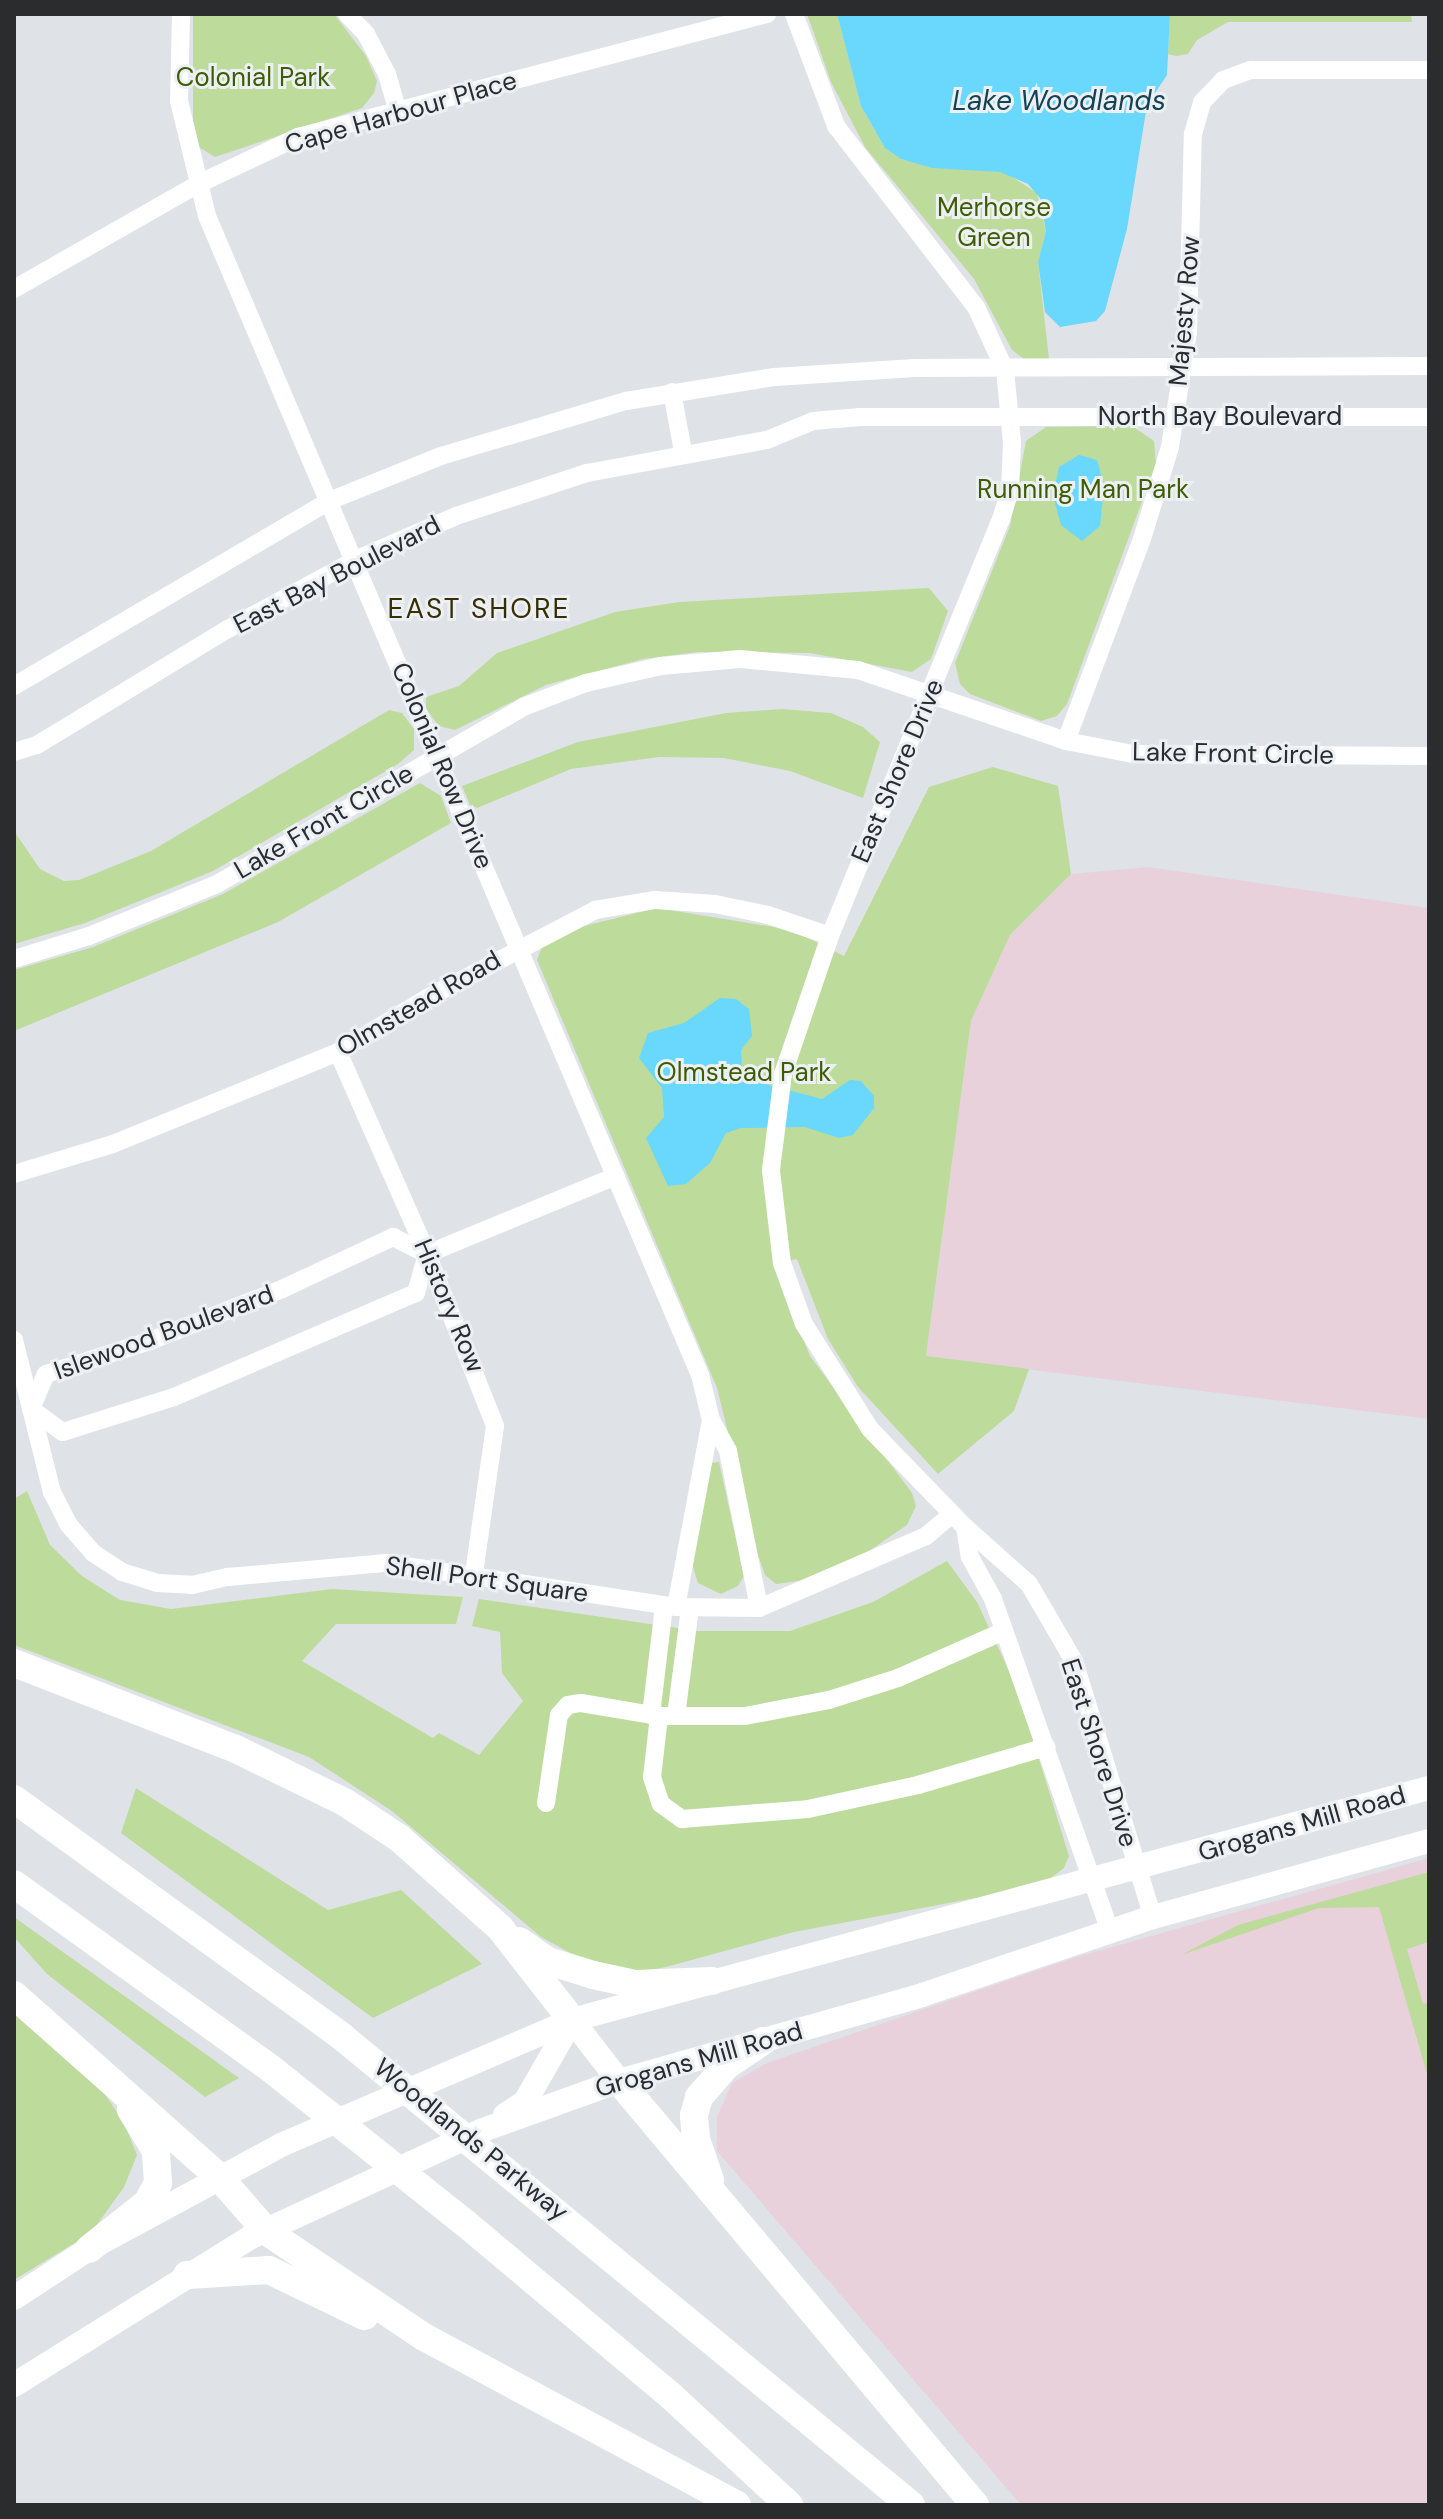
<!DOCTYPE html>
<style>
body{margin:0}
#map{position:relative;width:1443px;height:2519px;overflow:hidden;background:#dfe3e8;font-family:"DM Sans",sans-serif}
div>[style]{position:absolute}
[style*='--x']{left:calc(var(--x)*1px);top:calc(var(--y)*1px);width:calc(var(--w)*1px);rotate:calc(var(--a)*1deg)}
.commercial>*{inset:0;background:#e9d1dc}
.green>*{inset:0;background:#bddb9b}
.water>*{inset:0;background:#6ad7fd}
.minor>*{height:18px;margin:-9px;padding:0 9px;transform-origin:9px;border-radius:9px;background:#fff}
.secondary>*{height:24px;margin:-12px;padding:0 12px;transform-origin:12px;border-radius:12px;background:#fff}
.primary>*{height:28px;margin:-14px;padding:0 14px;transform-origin:14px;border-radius:14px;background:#fff}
span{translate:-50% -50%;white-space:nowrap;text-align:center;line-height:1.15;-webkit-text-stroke:6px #ecf0f5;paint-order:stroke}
.park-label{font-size:26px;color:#3e5d01}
.street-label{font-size:26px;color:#2a2c2e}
.water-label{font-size:28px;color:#144454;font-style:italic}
.neighbourhood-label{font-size:28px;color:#372e02;letter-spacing:2px}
.frame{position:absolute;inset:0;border:16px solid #2a2c2e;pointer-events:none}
</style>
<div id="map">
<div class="commercial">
<i style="clip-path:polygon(1148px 867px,1429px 908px,1429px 1419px,926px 1357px,971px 1021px,1010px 935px,1071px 874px)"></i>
<i style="clip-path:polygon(1429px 1858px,1429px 2505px,1021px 2505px,717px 2151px,717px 2117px,732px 2083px,767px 2063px,1073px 1958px)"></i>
</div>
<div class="green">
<i style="clip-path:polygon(193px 14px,334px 14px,366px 56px,377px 81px,374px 93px,362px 108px,215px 157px,199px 147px,193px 136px)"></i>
<i style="clip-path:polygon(807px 14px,837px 14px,861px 106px,885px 148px,903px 160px,1006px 173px,1037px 193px,1046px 231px,1038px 262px,1049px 359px,1024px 359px,1012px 350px,974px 279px,865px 147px,831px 82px)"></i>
<i style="clip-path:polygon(1170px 14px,1411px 14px,1412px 22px,1228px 22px,1197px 40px,1188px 54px,1176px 56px,1168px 54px)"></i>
<i style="clip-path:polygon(1132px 426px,1154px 441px,1156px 464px,1067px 704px,1057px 716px,1041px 721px,970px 694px,960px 684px,955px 663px,1010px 526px,1026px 441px,1046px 427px)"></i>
<i style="clip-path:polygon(929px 588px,948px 611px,931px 659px,912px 672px,810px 653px,697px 652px,643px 659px,546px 685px,455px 730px,439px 726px,426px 709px,426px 697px,459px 686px,497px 653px,615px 612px,679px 602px)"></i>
<i style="clip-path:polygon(782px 709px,831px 713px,863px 727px,880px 742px,863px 798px,790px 771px,724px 758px,659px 757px,571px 769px,477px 808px,470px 805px,462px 786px,578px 742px,726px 713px)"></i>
<i style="clip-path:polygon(389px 710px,402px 713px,414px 729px,414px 750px,398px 764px,213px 871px,85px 923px,14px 944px,14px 831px,40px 869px,64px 881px,79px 880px,151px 851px)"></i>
<i style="clip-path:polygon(993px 767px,1058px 786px,1071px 874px,1010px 935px,971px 1021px,926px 1356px,1029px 1369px,1014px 1411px,938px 1474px,858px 1387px,828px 1339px,797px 1259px,773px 1264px,810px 1356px,912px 1493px,916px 1506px,907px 1525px,857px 1559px,812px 1579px,776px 1584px,765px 1575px,758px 1555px,717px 1388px,537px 960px,543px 944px,560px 932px,657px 908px,792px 930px,844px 956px,929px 787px)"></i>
<i style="clip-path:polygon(420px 783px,441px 796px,451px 823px,278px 922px,14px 1031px,14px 970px,93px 947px,223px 894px)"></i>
<i style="clip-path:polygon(719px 1462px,744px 1576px,738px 1586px,721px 1594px,698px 1583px,692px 1564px,710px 1463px)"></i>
<i style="clip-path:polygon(27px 1491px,50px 1545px,82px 1576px,120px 1600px,171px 1609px,332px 1589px,463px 1597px,456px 1624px,336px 1624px,302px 1661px,433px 1738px,439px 1733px,479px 1755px,523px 1701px,502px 1673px,500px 1632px,472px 1626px,479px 1599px,698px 1631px,790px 1631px,873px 1602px,947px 1561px,977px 1602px,1017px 1688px,1069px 1856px,1064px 1868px,1040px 1886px,794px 1932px,666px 1967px,638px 1972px,598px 1968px,541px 1937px,392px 1811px,309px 1757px,14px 1645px,14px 1499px)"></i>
<i style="clip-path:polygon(136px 1788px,328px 1910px,401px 1890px,482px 1964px,373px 2018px,121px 1833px)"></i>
<i style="clip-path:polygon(1429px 1872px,1429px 1942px,1407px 1949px,1423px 2004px,1429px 2003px,1429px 2081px,1379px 1907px,1319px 1908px,1181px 1955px,1238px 1925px)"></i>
<i style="clip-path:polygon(14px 1917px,239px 2078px,205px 2097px,47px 1974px,14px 1937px)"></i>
<i style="clip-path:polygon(14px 2014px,105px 2094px,124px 2123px,137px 2155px,124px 2187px,91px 2233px,14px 2280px)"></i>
</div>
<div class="water">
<i style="clip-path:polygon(837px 14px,1170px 14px,1167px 75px,1147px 105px,1127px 229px,1105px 311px,1096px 321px,1060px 327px,1045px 312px,1038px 262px,1046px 231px,1040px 198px,1028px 184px,1000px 172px,932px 168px,901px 159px,885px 148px,861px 106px)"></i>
<i style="clip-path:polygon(1079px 455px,1097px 460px,1104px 485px,1100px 526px,1082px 541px,1061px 525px,1053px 496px,1059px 467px)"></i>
<i style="clip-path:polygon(720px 998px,736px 999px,749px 1009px,752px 1036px,741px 1050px,742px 1069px,753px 1081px,822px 1099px,850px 1080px,861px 1081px,874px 1096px,874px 1108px,853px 1135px,839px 1138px,805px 1127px,741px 1128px,726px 1133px,710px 1163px,686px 1184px,668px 1186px,646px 1138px,664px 1117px,662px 1088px,639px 1058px,648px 1033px,684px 1023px)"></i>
</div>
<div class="minor">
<i style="--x:181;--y:14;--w:87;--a:91.3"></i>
<i style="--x:179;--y:101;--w:118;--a:76.3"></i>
<i style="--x:207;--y:216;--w:1259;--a:66.96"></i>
<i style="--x:700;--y:1375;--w:46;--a:76.3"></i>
<i style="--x:711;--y:1420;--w:35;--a:61"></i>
<i style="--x:728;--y:1451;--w:160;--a:78.8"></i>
<i style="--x:347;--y:14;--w:28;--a:46"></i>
<i style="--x:366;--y:34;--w:45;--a:62.3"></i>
<i style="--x:387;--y:74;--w:37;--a:74"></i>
<i style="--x:794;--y:14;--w:120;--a:69.4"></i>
<i style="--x:836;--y:126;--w:229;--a:52.3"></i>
<i style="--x:976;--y:307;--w:69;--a:65.3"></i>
<i style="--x:1005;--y:370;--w:73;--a:84.5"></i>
<i style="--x:1012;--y:443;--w:47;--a:92.4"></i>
<i style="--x:1010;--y:490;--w:30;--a:107"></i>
<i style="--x:1001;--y:519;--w:451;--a:112.3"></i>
<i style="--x:830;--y:936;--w:146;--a:108.8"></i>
<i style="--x:783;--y:1074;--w:98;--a:97.1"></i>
<i style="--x:771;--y:1171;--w:93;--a:83.2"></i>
<i style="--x:782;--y:1263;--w:65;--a:70.2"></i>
<i style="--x:804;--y:1324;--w:124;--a:57.8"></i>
<i style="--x:870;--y:1429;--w:136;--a:45.9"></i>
<i style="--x:965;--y:1527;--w:86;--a:41.7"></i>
<i style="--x:1029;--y:1584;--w:89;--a:59.7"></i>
<i style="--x:1074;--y:1661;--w:268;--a:72.9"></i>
<i style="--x:14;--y:289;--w:210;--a:-29.7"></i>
<i style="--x:196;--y:185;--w:113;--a:-25.2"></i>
<i style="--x:298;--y:137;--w:485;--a:-14.7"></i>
<i style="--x:672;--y:392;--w:61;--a:79.6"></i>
<i style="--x:14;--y:686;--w:365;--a:-30.4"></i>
<i style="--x:329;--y:501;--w:121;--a:-21.9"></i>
<i style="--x:441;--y:456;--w:193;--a:-16.6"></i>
<i style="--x:626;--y:401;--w:151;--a:-9.2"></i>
<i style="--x:775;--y:377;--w:140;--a:-3.7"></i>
<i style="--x:915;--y:368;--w:514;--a:-0.22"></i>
<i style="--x:1066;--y:741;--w:216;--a:-69.4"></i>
<i style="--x:1142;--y:539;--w:96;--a:-73.1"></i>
<i style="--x:1170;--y:447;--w:116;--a:-81.1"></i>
<i style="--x:1188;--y:332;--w:198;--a:-88.6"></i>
<i style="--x:1193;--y:134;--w:33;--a:-74"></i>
<i style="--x:1202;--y:102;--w:30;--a:-46"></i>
<i style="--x:1223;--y:80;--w:30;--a:-20"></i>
<i style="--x:1251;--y:70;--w:178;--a:0"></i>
<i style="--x:14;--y:752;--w:24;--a:-17"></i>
<i style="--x:37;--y:745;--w:223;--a:-31.3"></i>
<i style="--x:228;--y:629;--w:145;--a:-28.5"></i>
<i style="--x:355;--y:560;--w:110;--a:-23.5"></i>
<i style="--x:456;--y:516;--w:138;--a:-18.2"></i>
<i style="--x:587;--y:473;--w:183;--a:-10.4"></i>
<i style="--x:767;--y:440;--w:50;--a:-22.4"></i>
<i style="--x:813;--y:421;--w:47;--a:-4.9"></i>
<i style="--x:860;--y:417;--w:569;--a:0"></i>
<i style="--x:14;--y:959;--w:78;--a:-17"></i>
<i style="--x:89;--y:936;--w:138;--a:-22.1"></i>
<i style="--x:217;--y:884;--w:354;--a:-30"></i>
<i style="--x:523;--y:707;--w:67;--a:-20.9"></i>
<i style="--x:586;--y:683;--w:77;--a:-12.8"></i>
<i style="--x:661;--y:666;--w:79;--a:-5.1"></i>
<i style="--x:740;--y:659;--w:119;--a:5.3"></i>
<i style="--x:858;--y:670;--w:220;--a:18.8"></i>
<i style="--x:1066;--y:741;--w:68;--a:11"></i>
<i style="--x:1133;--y:754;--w:296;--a:0.4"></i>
<i style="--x:338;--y:1052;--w:221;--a:66.2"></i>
<i style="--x:427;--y:1254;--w:185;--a:68.4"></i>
<i style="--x:495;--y:1426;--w:148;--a:98.1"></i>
<i style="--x:14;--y:1174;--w:103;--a:-16.9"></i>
<i style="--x:113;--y:1144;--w:243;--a:-22.2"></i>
<i style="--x:338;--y:1052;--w:104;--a:-31.2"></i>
<i style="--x:427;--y:998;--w:190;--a:-27.6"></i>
<i style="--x:595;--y:910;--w:61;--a:-9.5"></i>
<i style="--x:655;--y:900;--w:60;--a:3.8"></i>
<i style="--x:715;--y:904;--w:54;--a:11.7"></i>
<i style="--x:768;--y:915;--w:65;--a:18.7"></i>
<i style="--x:14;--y:1340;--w:157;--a:76"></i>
<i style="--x:52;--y:1492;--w:36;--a:63"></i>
<i style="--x:68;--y:1524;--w:38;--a:49"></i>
<i style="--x:93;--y:1553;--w:35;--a:33"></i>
<i style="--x:122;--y:1572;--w:37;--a:17"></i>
<i style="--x:157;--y:1583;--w:35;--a:3"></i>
<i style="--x:192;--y:1585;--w:37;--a:-13"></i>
<i style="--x:228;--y:1577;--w:159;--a:-5.1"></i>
<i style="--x:386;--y:1563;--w:293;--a:8.6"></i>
<i style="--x:676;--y:1607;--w:83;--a:0.7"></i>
<i style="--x:759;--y:1608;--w:182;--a:-23.3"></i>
<i style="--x:926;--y:1536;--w:34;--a:-40"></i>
<i style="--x:31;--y:1409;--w:38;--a:-67"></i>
<i style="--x:46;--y:1374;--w:106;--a:-17.6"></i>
<i style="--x:147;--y:1342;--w:145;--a:-21.4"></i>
<i style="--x:282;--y:1289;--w:123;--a:-25.1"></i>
<i style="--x:393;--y:1237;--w:38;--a:27"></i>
<i style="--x:427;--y:1254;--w:204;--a:-22.4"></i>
<i style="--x:31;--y:1409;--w:39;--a:36"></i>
<i style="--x:63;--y:1432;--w:116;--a:-17.5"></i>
<i style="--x:174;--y:1397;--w:263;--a:-23.3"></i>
<i style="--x:416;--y:1293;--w:41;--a:-74.2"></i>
<i style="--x:965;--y:1527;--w:30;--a:81"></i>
<i style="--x:970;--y:1557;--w:48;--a:61.3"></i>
<i style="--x:993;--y:1599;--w:352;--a:70.6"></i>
<i style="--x:676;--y:1607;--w:190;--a:-79.4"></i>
<i style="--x:651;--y:1715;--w:110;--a:-83.2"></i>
<i style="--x:659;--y:1716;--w:86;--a:0"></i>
<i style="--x:745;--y:1716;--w:86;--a:-10.8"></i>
<i style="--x:829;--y:1700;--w:72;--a:-17.7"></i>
<i style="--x:898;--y:1678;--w:116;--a:-23.9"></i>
<i style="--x:676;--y:1716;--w:109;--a:-82.6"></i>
<i style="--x:546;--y:1803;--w:89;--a:-81.6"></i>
<i style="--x:559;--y:1715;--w:13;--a:-48"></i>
<i style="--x:568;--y:1705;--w:13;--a:-9"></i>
<i style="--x:581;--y:1703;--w:79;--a:9.5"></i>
<i style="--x:659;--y:1716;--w:61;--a:96.5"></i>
<i style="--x:652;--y:1777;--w:28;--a:72"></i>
<i style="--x:661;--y:1804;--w:26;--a:36"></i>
<i style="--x:682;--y:1819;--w:126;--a:-4.5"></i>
<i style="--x:808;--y:1809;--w:113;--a:-12.3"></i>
<i style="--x:918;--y:1785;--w:134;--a:-16.5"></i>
</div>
<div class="secondary">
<i style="--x:572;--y:2020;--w:77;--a:52.4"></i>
<i style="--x:505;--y:2115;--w:24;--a:-33"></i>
<i style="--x:525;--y:2102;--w:95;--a:-60.2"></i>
<i style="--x:14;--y:2298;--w:90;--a:-33.2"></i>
<i style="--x:89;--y:2249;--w:218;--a:-28.4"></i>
<i style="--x:281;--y:2145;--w:317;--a:-23.2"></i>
<i style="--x:572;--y:2020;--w:888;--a:-15.15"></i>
<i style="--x:14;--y:2385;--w:279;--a:-32"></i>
<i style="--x:251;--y:2237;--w:255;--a:-24.8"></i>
<i style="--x:483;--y:2130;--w:145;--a:-19.8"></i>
<i style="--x:619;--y:2081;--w:315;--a:-15.8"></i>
<i style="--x:922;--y:1995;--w:244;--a:-18.7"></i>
<i style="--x:1153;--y:1917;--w:286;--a:-15.4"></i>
</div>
<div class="primary">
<i style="--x:14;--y:1663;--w:240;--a:21.2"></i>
<i style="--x:238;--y:1750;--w:120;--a:26.1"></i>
<i style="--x:346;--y:1803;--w:64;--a:33.4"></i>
<i style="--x:399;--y:1838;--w:135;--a:41.7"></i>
<i style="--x:500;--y:1928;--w:117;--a:52"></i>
<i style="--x:14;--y:1799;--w:404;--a:35.9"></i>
<i style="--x:341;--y:2036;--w:738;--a:39.45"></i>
<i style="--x:14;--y:1884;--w:315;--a:35.7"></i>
<i style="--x:270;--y:2068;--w:249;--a:38.5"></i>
<i style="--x:465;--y:2223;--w:269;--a:40"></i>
<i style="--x:671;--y:2396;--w:161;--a:42.7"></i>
<i style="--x:519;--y:1941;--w:35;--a:35"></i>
<i style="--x:548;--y:1961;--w:47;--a:17.3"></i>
<i style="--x:593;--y:1975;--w:43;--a:12.1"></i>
<i style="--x:635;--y:1984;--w:77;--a:-2.2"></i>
<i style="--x:14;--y:1995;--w:276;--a:41.6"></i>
<i style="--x:220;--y:2178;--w:70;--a:49"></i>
<i style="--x:266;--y:2231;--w:190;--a:33.9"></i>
<i style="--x:424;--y:2337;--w:355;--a:28.2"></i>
<i style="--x:619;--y:2081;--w:554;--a:49.98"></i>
<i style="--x:710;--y:2180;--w:43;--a:-108.9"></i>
<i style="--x:696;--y:2139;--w:24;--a:-95"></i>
<i style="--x:694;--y:2115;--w:19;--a:-74"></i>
<i style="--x:699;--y:2097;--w:43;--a:-48.8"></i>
<i style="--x:727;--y:2065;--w:43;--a:-33.7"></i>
<i style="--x:89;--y:2249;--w:74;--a:-38.4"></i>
<i style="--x:147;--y:2203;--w:23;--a:-61"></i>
<i style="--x:158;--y:2183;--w:32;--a:-94"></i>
<i style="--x:156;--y:2151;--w:48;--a:-121.4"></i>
<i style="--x:187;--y:2275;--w:82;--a:-3.5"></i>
<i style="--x:269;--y:2270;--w:106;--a:25.8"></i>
</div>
<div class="park-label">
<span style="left:253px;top:78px">Colonial Park</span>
<span style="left:994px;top:223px">Merhorse<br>Green</span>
<span style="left:1083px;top:490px">Running Man Park</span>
<span style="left:744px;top:1073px">Olmstead Park</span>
</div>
<div class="street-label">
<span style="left:401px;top:113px;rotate:-16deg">Cape Harbour Place</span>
<span style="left:1185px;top:311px;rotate:-85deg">Majesty Row</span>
<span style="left:1220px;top:417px">North Bay Boulevard</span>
<span style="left:337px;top:575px;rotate:-27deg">East Bay Boulevard</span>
<span style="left:1233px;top:754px;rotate:1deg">Lake Front Circle</span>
<span style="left:442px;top:766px;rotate:67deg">Colonial Row Drive</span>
<span style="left:898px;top:771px;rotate:-67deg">East Shore Drive</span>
<span style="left:324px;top:822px;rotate:-30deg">Lake Front Circle</span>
<span style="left:419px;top:1004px;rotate:-30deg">Olmstead Road</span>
<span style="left:449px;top:1306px;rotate:67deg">History Row</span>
<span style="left:164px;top:1333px;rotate:-20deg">Islewood Boulevard</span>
<span style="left:487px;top:1580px;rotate:8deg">Shell Port Square</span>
<span style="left:1099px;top:1753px;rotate:72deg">East Shore Drive</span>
<span style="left:1302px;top:1824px;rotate:-16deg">Grogans Mill Road</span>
<span style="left:699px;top:2060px;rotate:-16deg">Grogans Mill Road</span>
<span style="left:471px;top:2140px;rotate:39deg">Woodlands Parkway</span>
</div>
<div class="water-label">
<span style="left:1059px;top:101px">Lake Woodlands</span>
</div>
<div class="neighbourhood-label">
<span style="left:479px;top:609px">EAST SHORE</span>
</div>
<div class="frame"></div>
</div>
